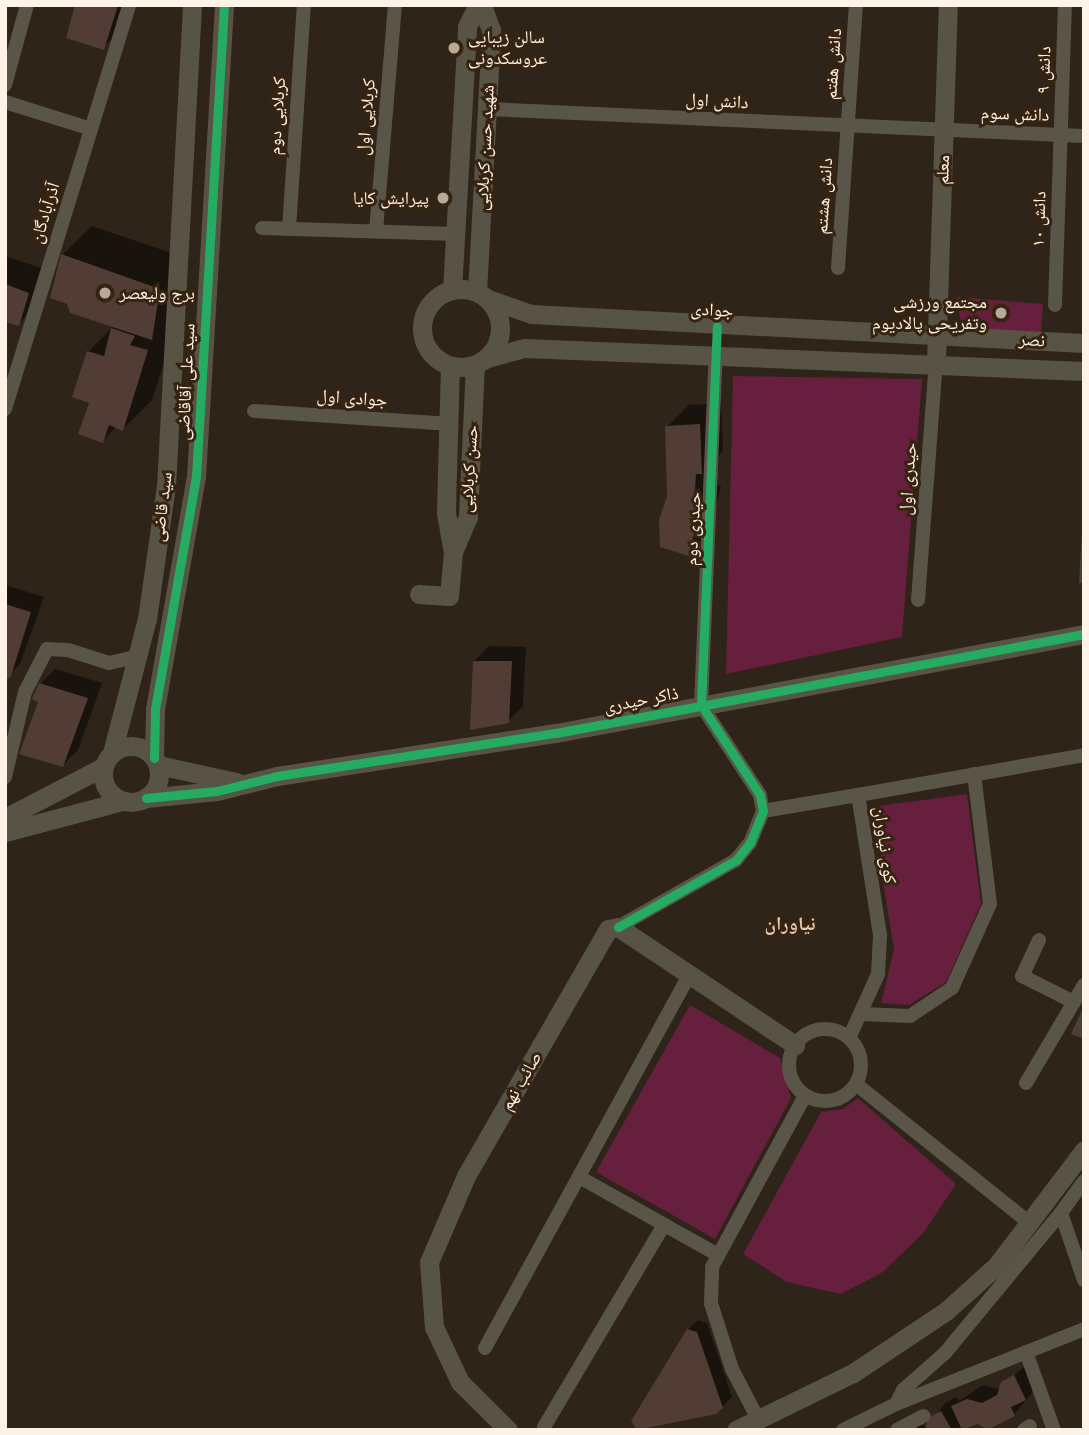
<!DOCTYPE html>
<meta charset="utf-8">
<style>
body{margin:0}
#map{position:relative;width:1089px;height:1435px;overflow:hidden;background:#2e2419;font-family:Montserrat,"Noto Naskh Arabic",sans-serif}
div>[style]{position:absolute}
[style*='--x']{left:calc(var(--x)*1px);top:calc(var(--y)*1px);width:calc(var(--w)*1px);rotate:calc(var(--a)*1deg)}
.green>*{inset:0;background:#661f3d}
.shadow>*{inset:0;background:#0007}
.building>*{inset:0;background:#513d35}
.street>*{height:14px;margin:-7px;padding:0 7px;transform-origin:7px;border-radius:7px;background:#595548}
.street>.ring{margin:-7px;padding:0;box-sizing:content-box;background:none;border:14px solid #595548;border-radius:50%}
.secondary>*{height:19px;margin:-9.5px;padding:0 9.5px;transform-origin:9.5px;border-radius:9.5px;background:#585445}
.secondary>.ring{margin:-9.5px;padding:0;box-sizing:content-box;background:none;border:19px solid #585445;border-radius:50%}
.cycleway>*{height:9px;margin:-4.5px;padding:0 4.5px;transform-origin:4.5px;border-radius:4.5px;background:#26ab63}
.dots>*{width:19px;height:19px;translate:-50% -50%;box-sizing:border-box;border:4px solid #362411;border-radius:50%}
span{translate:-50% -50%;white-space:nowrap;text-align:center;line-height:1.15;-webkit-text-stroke:6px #362411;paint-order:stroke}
.poi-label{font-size:18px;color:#fff2e6}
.left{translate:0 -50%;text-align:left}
.right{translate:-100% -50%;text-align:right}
.street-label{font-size:18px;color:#fff2e6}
.neighbourhood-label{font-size:19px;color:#e2c9b2;font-weight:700}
.frame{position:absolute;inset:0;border:7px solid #fff2e6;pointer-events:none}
</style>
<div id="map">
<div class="green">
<i style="clip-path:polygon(957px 297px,1043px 304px,1041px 335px,972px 331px,961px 323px)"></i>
<i style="clip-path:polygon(733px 376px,922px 379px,902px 637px,726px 674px)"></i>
<i style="clip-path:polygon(967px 794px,981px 904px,946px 982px,909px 1005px,881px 1003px,894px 949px,882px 876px,878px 806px)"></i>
<i style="clip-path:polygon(690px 1005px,780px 1058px,791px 1098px,715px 1239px,596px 1172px)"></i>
<i style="clip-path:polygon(858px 1098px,956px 1184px,924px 1232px,883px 1272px,841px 1294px,787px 1282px,743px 1254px,821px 1112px,843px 1109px)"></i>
</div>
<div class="shadow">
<i style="clip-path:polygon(78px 5px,127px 5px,118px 33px,103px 47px)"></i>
<i style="clip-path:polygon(92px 226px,189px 259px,181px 309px,152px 400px,123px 429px,117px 426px,103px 441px,92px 402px,88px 352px,114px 326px,62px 255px)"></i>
<i style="clip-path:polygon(5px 256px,50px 271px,40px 302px,19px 324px,5px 320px)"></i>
<i style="clip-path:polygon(721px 403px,723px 451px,717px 458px,715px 484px,721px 486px,710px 533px,688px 554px,669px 497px,667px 427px,689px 405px)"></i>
<i style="clip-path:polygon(5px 585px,44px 597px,20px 664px,5px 679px)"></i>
<i style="clip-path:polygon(489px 646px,526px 647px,523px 706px,508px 721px,474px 661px)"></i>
<i style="clip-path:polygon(55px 669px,102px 683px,78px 750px,63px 765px,41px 701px,40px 684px)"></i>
<i style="clip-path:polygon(698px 1320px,707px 1323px,732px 1397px,722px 1407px,688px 1330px)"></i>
<i style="clip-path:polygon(1030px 1362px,1040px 1383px,1014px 1415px,983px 1430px,979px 1421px,956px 1430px,900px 1430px,911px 1423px,927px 1427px,945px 1403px,956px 1397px,959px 1401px,983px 1385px,998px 1389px)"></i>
</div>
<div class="building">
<i style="clip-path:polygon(75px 5px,118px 5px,104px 50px,66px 38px)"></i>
<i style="clip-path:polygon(61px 254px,160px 289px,152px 340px,70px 313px,67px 304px,50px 298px)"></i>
<i style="clip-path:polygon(5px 284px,29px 293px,19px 326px,5px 322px)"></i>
<i style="clip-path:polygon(111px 328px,135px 336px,130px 345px,148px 350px,123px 431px,109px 425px,103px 443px,78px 434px,89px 403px,72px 397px,87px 351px,104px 356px)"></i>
<i style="clip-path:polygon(700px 424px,702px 474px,696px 474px,694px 505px,700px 508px,689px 556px,660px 547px,659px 520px,667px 496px,665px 426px)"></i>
<i style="clip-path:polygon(1082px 529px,1084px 529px,1084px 583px,1079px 583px)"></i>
<i style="clip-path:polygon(5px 604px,31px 612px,11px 676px,5px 681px)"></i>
<i style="clip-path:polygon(473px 661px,512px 661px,509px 723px,470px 730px)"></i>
<i style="clip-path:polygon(39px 683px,88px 698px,63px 767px,19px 754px,38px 702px,32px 699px)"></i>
<i style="clip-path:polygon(1084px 1006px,1084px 1039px,1071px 1034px)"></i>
<i style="clip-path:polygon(687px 1329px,697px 1332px,723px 1408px,716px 1414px,637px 1430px,631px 1421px)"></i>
<i style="clip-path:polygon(1014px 1375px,1026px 1400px,1011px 1407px,1015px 1416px,987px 1430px,978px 1424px,962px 1430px,951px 1406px,967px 1399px,982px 1403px,997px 1395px,1001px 1382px)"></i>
<i style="clip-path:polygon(941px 1411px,952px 1430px,925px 1430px,928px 1418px)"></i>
</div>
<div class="street">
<i style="--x:5;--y:85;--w:83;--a:-74.6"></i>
<i style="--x:5;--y:102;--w:90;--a:17.4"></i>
<i style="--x:487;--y:109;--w:598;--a:2.59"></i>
<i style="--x:262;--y:228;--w:193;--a:1.8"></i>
<i style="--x:289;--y:229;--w:225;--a:-86.2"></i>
<i style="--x:376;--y:231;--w:227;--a:-85.2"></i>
<i style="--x:838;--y:268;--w:264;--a:-86.1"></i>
<i style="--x:1055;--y:305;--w:300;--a:-88.1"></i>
<i style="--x:5;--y:409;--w:423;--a:-72.9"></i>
<i style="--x:254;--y:411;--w:194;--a:3.8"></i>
<i style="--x:918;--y:600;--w:239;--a:-85.7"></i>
<i style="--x:5;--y:777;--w:87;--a:-76.8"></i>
<i style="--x:25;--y:692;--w:48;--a:-62.9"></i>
<i style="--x:47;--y:649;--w:21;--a:3"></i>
<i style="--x:68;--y:650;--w:43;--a:17.6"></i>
<i style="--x:109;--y:663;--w:32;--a:-13"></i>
<i style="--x:763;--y:811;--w:96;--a:-9.6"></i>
<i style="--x:618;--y:927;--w:136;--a:-29.6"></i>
<i style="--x:736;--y:860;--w:22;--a:-51"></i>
<i style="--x:750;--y:843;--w:35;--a:-68"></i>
<i style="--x:763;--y:811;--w:16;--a:-101"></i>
<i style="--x:760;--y:795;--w:108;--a:-123.2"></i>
<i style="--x:701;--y:705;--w:351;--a:-87.6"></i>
<i style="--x:1039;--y:940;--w:40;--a:115"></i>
<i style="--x:1022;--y:976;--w:58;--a:26.6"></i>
<i style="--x:862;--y:1014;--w:48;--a:2.4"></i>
<i style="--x:910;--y:1016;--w:50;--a:-33.7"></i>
<i style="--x:952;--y:988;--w:92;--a:-65.7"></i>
<i style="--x:990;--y:904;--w:131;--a:-97"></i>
<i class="ring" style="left:789px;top:1029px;width:58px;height:58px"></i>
<i style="--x:849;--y:1038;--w:70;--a:-65.6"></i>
<i style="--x:878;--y:974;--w:39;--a:-87"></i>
<i style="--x:880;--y:935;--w:142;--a:-98.9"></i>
<i style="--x:858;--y:795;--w:230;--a:-10"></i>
<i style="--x:1026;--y:1083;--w:114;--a:-59.4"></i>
<i style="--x:856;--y:1084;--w:224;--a:38.7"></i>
<i style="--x:581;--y:1178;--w:157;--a:29.3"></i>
<i style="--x:1084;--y:1181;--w:39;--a:126"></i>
<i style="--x:1061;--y:1213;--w:71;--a:71.1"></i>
<i style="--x:485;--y:1348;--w:426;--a:-61.3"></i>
<i style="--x:1026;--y:1352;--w:83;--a:70.3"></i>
<i style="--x:896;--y:1404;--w:16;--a:-63"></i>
<i style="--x:903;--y:1390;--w:56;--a:-41.4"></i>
<i style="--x:945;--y:1353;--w:182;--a:-50.4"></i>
<i style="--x:758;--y:1419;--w:56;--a:-117.5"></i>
<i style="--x:732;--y:1369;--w:69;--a:-107.7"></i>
<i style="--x:711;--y:1303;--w:36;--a:-88"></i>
<i style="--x:712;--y:1267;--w:195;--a:-61.5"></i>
<i style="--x:544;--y:1427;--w:235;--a:-59.3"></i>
<i style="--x:843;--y:1430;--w:59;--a:-26.1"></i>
<i style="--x:896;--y:1404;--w:202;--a:-21.7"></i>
<i style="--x:897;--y:1430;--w:30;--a:-28"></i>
<i style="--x:1024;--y:1430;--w:7;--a:-34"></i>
</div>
<div class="secondary">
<i class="ring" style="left:422px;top:289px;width:59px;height:59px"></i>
<i style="--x:452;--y:290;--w:264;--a:-86.7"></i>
<i style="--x:467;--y:26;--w:24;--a:-62"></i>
<i style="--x:477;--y:292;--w:262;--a:-86.9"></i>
<i style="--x:491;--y:30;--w:27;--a:-110"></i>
<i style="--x:488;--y:299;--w:46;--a:19.2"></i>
<i style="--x:531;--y:314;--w:554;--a:3"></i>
<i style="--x:487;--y:358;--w:39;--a:-15"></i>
<i style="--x:525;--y:348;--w:559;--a:2.36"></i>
<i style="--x:936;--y:362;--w:357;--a:-88.1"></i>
<i style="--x:450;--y:366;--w:147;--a:91.6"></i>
<i style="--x:446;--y:513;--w:40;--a:80"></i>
<i style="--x:453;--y:552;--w:38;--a:-67"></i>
<i style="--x:468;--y:517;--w:152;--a:-87.4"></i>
<i style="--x:419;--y:594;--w:30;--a:4"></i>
<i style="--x:449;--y:596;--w:44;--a:-84.8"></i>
<i class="ring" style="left:103px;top:746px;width:37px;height:37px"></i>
<i style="--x:112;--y:753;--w:138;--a:-75.4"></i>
<i style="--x:147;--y:619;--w:134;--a:-81.9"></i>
<i style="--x:166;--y:486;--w:482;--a:-86.9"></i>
<i style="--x:154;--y:758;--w:49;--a:-88.8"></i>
<i style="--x:155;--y:709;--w:236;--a:-80"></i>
<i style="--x:196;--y:477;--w:473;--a:-86.6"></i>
<i style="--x:158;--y:765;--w:80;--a:12.3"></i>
<i style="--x:146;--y:798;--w:71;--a:-5.6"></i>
<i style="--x:217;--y:791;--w:62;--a:-14"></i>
<i style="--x:277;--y:776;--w:282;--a:-8.8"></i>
<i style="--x:556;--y:733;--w:537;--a:-10.62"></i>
<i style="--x:5;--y:818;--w:110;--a:-27.5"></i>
<i style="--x:5;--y:832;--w:121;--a:-14.8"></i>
<i style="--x:508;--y:1430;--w:68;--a:-135"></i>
<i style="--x:460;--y:1382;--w:61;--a:-115.3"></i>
<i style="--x:434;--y:1327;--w:65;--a:-94.4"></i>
<i style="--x:429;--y:1262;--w:94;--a:-66.7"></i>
<i style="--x:466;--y:1176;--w:285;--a:-60.1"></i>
<i style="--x:608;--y:929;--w:10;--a:-11"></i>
<i style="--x:618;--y:927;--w:213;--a:33.7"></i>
<i style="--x:736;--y:1430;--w:130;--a:-26"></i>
<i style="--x:853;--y:1373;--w:112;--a:-33.7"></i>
<i style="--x:946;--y:1311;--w:69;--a:-42"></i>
<i style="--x:997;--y:1265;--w:144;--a:-52.9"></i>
</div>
<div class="cycleway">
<i style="--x:154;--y:758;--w:49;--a:-88.8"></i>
<i style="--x:155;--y:709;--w:236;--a:-80"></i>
<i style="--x:196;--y:477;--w:473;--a:-86.6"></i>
<i style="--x:146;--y:798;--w:71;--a:-5.6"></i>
<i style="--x:217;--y:791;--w:62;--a:-14"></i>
<i style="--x:277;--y:776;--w:282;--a:-8.8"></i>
<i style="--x:556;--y:733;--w:537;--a:-10.62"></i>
<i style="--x:618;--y:927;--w:136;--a:-29.6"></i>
<i style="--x:736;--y:860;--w:22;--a:-51"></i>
<i style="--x:750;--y:843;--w:35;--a:-68"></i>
<i style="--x:763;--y:811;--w:16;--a:-101"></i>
<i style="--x:760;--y:795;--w:108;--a:-123.2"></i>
<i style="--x:701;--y:705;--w:379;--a:-87.6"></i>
</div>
<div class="dots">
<i style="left:454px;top:48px;background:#b6aa9e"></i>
<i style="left:443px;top:198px;background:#b6aa9e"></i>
<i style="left:105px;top:293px;background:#b6aa9e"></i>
<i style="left:1001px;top:313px;background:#b6aa9e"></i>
</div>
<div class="poi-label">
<span class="left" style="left:468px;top:48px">سالن زیبایی<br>عروسکدونی</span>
<span class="right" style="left:429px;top:198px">پیرایش کایا</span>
<span class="left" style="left:119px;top:293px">برج ولیعصر</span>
<span class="right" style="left:987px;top:313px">مجتمع ورزشی<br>وتفریحی پالادیوم</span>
</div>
<div class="street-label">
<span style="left:833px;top:64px;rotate:-86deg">دانش هفتم</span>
<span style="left:1044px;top:70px;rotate:-88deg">دانش ۹</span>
<span style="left:717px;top:101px;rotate:3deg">دانش اول</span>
<span style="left:1015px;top:114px;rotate:2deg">دانش سوم</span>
<span style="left:277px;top:116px;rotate:-86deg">کربلایی دوم</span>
<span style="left:366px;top:117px;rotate:-85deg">کربلایی اول</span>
<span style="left:485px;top:148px;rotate:-87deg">شهید حسن کربلایی</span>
<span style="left:943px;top:170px;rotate:-88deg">معلم</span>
<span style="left:824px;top:196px;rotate:-86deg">دانش هشتم</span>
<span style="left:45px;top:213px;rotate:-73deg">آذرآبادگان</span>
<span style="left:1039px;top:219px;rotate:-88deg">دانش ۱۰</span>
<span style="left:712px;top:310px;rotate:3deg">جوادی</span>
<span style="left:1032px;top:340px;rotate:4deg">نصر</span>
<span style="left:186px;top:382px;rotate:-87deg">سید علی آقاقاضی</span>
<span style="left:352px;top:398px;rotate:4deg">جوادی اول</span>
<span style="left:469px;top:469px;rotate:-86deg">حسن کربلایی</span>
<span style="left:908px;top:479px;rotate:-86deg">حیدری اول</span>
<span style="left:162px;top:507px;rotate:-83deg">سید قاضی</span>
<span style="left:693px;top:529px;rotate:-87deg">حیدری دوم</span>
<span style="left:641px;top:700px;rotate:-11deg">ذاکر حیدری</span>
<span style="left:885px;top:845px;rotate:82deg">کوی نیاوران</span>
<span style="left:521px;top:1081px;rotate:-60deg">صائب نهم</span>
</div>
<div class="neighbourhood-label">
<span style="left:790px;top:924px">نیاوران</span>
</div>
<div class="frame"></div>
</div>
